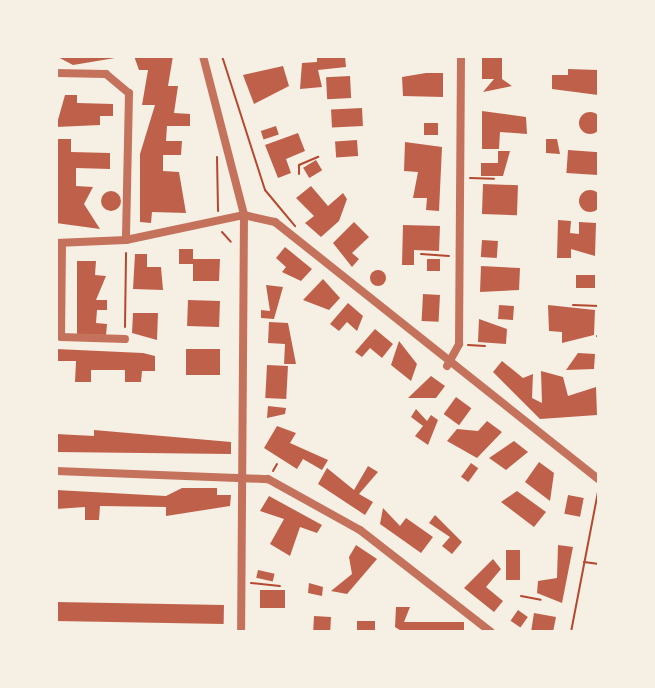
<!DOCTYPE html>
<style>
body{margin:0}
#map{position:relative;width:655px;height:688px;overflow:hidden;background:#f6efe4;font-family:"Space Grotesk",sans-serif}
div>[style]{position:absolute}
[style*='--x']{left:calc(var(--x)*1px);top:calc(var(--y)*1px);width:calc(var(--w)*1px);rotate:calc(var(--a)*1deg)}
.building>*{inset:0;background:#bf614a;transform-origin:0 0}
.round{border-radius:50%}
.path>*{height:2px;margin:-1px;padding:0 1px;transform-origin:1px;border-radius:1px;background:#b5482f}
.minor>*{height:8px;margin:-4px;padding:0 4px;transform-origin:4px;border-radius:4px;background:#c5725c}
span{translate:-50% -50%;white-space:nowrap;text-align:center;line-height:1.15;-webkit-text-stroke:8px #f6efe4;paint-order:stroke}
.frame{position:absolute;inset:0;border:58px solid #f6efe4;pointer-events:none}
</style>
<div id="map">
<div class="building">
<i style="clip-path:polygon(56px 56px,127px 56px,73px 65px)"></i>
<i style="clip-path:polygon(134px 56px,173px 56px,168px 86px,178px 86px,174px 113px,190px 114px,190px 126px,167px 126px,166px 141px,182px 141px,181px 155px,163px 155px,163px 171px,179px 172px,186px 213px,152px 212px,151px 223px,140px 222px,140px 154px,155px 105px,142px 105px,148px 70px,139px 70px)"></i>
<i style="clip-path:polygon(317px 56px,345px 56px,346px 67px,318px 70px,322px 87px,300px 89px,302px 63px,317px 62px)"></i>
<i style="clip-path:polygon(482px 56px,502px 56px,502px 79px,512px 86px,483px 92px,494px 79px,482px 79px)"></i>
<i style="clip-path:polygon(283px 66px,289px 86px,254px 104px,243px 75px)"></i>
<i style="clip-path:polygon(568px 69px,598px 70px,598px 95px,552px 89px,552px 75px,568px 75px)"></i>
<i style="clip-path:polygon(426px 73px,443px 73px,443px 97px,403px 96px,402px 77px)"></i>
<i style="left:350px;top:76px;width:22px;height:24px;rotate:87deg"></i>
<i style="clip-path:polygon(65px 95px,77px 95px,77px 103px,113px 104px,113px 116px,100px 116px,100px 125px,56px 127px)"></i>
<i style="left:362px;top:108px;width:18px;height:31px;rotate:87deg"></i>
<i style="clip-path:polygon(482px 111px,526px 117px,527px 134px,500px 132px,499px 149px,482px 149px)"></i>
<i class="round" style="left:579px;top:112px;width:22px;height:22px"></i>
<i style="left:424px;top:123px;width:14px;height:12px"></i>
<i style="left:276px;top:126px;width:9px;height:16px;rotate:72deg"></i>
<i style="clip-path:polygon(298px 133px,305px 151px,286px 159px,291px 173px,278px 178px,265px 145px)"></i>
<i style="clip-path:polygon(56px 139px,71px 139px,71px 152px,110px 153px,110px 169px,76px 168px,76px 186px,93px 187px,84px 204px,100px 229px,56px 223px)"></i>
<i style="clip-path:polygon(546px 139px,557px 139px,560px 154px,546px 153px)"></i>
<i style="left:357px;top:140px;width:16px;height:22px;rotate:86deg"></i>
<i style="clip-path:polygon(405px 142px,442px 147px,439px 211px,426px 210px,427px 198px,413px 198px,418px 172px,404px 171px)"></i>
<i style="left:568px;top:150px;width:31px;height:23px;rotate:4deg"></i>
<i style="clip-path:polygon(498px 151px,510px 151px,503px 176px,481px 176px,481px 163px,498px 163px)"></i>
<i style="left:316px;top:160px;width:12px;height:15px;rotate:59deg"></i>
<i style="left:483px;top:184px;width:35px;height:30px;rotate:2deg"></i>
<i style="clip-path:polygon(311px 186px,328px 206px,343px 193px,347px 199px,339px 221px,321px 237px,305px 223px,314px 216px,296px 198px)"></i>
<i class="round" style="left:579px;top:190px;width:22px;height:22px"></i>
<i class="round" style="left:101px;top:191px;width:20px;height:20px"></i>
<i style="clip-path:polygon(558px 220px,571px 221px,570px 233px,579px 234px,579px 222px,596px 223px,595px 256px,571px 249px,571px 258px,557px 258px)"></i>
<i style="clip-path:polygon(354px 222px,369px 237px,352px 253px,359px 259px,352px 267px,333px 243px)"></i>
<i style="clip-path:polygon(403px 225px,440px 226px,439px 251px,414px 250px,414px 265px,402px 265px)"></i>
<i style="left:482px;top:240px;width:16px;height:17px;rotate:4deg"></i>
<i style="clip-path:polygon(285px 247px,312px 269px,301px 281px,282px 272px,286px 267px,276px 258px)"></i>
<i style="clip-path:polygon(179px 249px,193px 249px,193px 259px,220px 259px,219px 281px,193px 281px,193px 264px,179px 264px)"></i>
<i style="clip-path:polygon(135px 254px,147px 254px,147px 267px,161px 267px,163px 290px,133px 289px)"></i>
<i style="left:427px;top:259px;width:13px;height:12px"></i>
<i style="clip-path:polygon(77px 261px,96px 261px,95px 275px,106px 276px,96px 300px,107px 300px,107px 310px,97px 310px,96px 323px,107px 324px,106px 335px,77px 334px)"></i>
<i style="clip-path:polygon(481px 266px,520px 268px,519px 290px,480px 292px)"></i>
<i class="round" style="left:370px;top:270px;width:16px;height:16px"></i>
<i style="left:576px;top:275px;width:19px;height:13px"></i>
<i style="clip-path:polygon(323px 279px,340px 298px,329px 310px,303px 300px)"></i>
<i style="clip-path:polygon(266px 285px,283px 287px,274px 319px,261px 318px,261px 310px,270px 311px)"></i>
<i style="left:423px;top:294px;width:17px;height:27px;rotate:3deg"></i>
<i style="left:188px;top:300px;width:32px;height:26px;rotate:2deg"></i>
<i style="clip-path:polygon(348px 303px,363px 316px,357px 331px,347px 322px,339px 331px,330px 324px)"></i>
<i style="left:499px;top:305px;width:15px;height:14px;rotate:4deg"></i>
<i style="clip-path:polygon(548px 305px,595px 310px,594px 335px,562px 343px,562px 332px,549px 331px)"></i>
<i style="clip-path:polygon(133px 313px,158px 313px,157px 340px,132px 333px)"></i>
<i style="clip-path:polygon(479px 319px,507px 329px,506px 344px,478px 342px)"></i>
<i style="clip-path:polygon(269px 322px,288px 323px,296px 364px,284px 364px,285px 344px,268px 343px)"></i>
<i style="clip-path:polygon(375px 329px,393px 344px,382px 358px,370px 348px,362px 357px,355px 352px)"></i>
<i style="clip-path:polygon(399px 341px,417px 364px,411px 381px,391px 365px)"></i>
<i style="clip-path:polygon(56px 349px,143px 353px,155px 356px,155px 371px,142px 371px,141px 382px,125px 382px,125px 370px,91px 370px,91px 382px,75px 382px,76px 361px,56px 361px)"></i>
<i style="left:186px;top:349px;width:34px;height:26px"></i>
<i style="clip-path:polygon(578px 353px,595px 354px,594px 369px,566px 370px)"></i>
<i style="clip-path:polygon(502px 361px,523px 378px,533px 374px,532px 398px,542px 403px,541px 371px,563px 377px,568px 396px,596px 387px,597px 415px,540px 419px,493px 372px)"></i>
<i style="left:267px;top:365px;width:21px;height:33px;rotate:3deg"></i>
<i style="clip-path:polygon(431px 376px,445px 386px,436px 398px,408px 398px)"></i>
<i style="left:456px;top:397px;width:19px;height:21px;rotate:36deg"></i>
<i style="clip-path:polygon(268px 406px,286px 408px,285px 414px,267px 418px)"></i>
<i style="clip-path:polygon(416px 409px,427px 421px,431px 415px,438px 420px,428px 445px,415px 436px,423px 426px,411px 417px)"></i>
<i style="clip-path:polygon(487px 421px,502px 432px,477px 458px,447px 441px,457px 429px,478px 431px)"></i>
<i style="clip-path:polygon(277px 426px,296px 433px,290px 443px,328px 460px,322px 470px,303px 459px,297px 469px,264px 448px)"></i>
<i style="clip-path:polygon(94px 430px,231px 442px,231px 454px,56px 452px,56px 434px,94px 436px)"></i>
<i style="clip-path:polygon(514px 441px,528px 452px,506px 470px,489px 458px)"></i>
<i style="clip-path:polygon(539px 462px,554px 473px,550px 501px,525px 482px)"></i>
<i style="left:471px;top:463px;width:9px;height:17px;rotate:36deg"></i>
<i style="clip-path:polygon(368px 466px,378px 472px,359px 494px,373px 502px,365px 515px,318px 484px,327px 468px,354px 490px)"></i>
<i style="clip-path:polygon(182px 488px,217px 488px,217px 495px,231px 495px,230px 506px,166px 516px,166px 507px,100px 506px,99px 520px,85px 520px,85px 507px,56px 509px,56px 490px,166px 496px)"></i>
<i style="clip-path:polygon(517px 491px,546px 512px,534px 527px,501px 502px)"></i>
<i style="left:568px;top:495px;width:16px;height:19px;rotate:11deg"></i>
<i style="clip-path:polygon(269px 496px,322px 525px,317px 533px,300px 527px,290px 556px,270px 544px,284px 519px,260px 511px)"></i>
<i style="clip-path:polygon(383px 508px,400px 526px,406px 518px,433px 537px,421px 553px,380px 524px)"></i>
<i style="clip-path:polygon(435px 515px,462px 542px,452px 554px,442px 546px,450px 537px,429px 523px)"></i>
<i style="clip-path:polygon(356px 545px,377px 559px,347px 594px,331px 591px,352px 574px,349px 557px)"></i>
<i style="clip-path:polygon(558px 545px,573px 547px,562px 603px,537px 593px,538px 581px,557px 578px)"></i>
<i style="left:506px;top:550px;width:14px;height:30px"></i>
<i style="clip-path:polygon(493px 559px,501px 569px,486px 587px,503px 601px,494px 612px,464px 588px)"></i>
<i style="left:258px;top:570px;width:17px;height:8px;rotate:13deg"></i>
<i style="clip-path:polygon(309px 583px,323px 587px,322px 596px,308px 593px)"></i>
<i style="left:285px;top:590px;width:18px;height:25px;rotate:90deg"></i>
<i style="left:56px;top:602px;width:168px;height:19px;rotate:1deg"></i>
<i style="clip-path:polygon(396px 607px,410px 607px,404px 622px,464px 622px,464px 632px,403px 632px,395px 627px)"></i>
<i style="left:518px;top:610px;width:12px;height:13px;rotate:35deg"></i>
<i style="clip-path:polygon(534px 613px,556px 617px,553px 632px,531px 632px)"></i>
<i style="left:314px;top:616px;width:17px;height:16px;rotate:3deg"></i>
<i style="left:357px;top:621px;width:18px;height:11px"></i>
</div>
<div class="path">
<i style="--x:222;--y:56;--w:141;--a:72.2"></i>
<i style="--x:265;--y:190;--w:47;--a:50.2"></i>
<i style="--x:217;--y:157;--w:54;--a:88.9"></i>
<i style="--x:299;--y:174;--w:9;--a:-90"></i>
<i style="--x:299;--y:165;--w:21;--a:-23"></i>
<i style="--x:470;--y:178;--w:24;--a:2"></i>
<i style="--x:222;--y:232;--w:13;--a:48"></i>
<i style="--x:421;--y:254;--w:28;--a:4"></i>
<i style="--x:573;--y:305;--w:26;--a:2"></i>
<i style="--x:125;--y:327;--w:74;--a:-89.2"></i>
<i style="--x:597;--y:336;--w:2;--a:27"></i>
<i style="--x:468;--y:345;--w:17;--a:3"></i>
<i style="--x:273;--y:471;--w:8;--a:-60"></i>
<i style="--x:584;--y:562;--w:15;--a:8"></i>
<i style="--x:251;--y:583;--w:29;--a:6"></i>
<i style="--x:521;--y:596;--w:20;--a:11"></i>
<i style="--x:571;--y:632;--w:143;--a:-79.1"></i>
</div>
<div class="minor">
<i style="--x:203;--y:56;--w:164;--a:75.5"></i>
<i style="--x:244;--y:215;--w:417;--a:90.4"></i>
<i style="--x:56;--y:73;--w:50;--a:1.1"></i>
<i style="--x:106;--y:74;--w:30;--a:40"></i>
<i style="--x:129;--y:93;--w:147;--a:91.2"></i>
<i style="--x:56;--y:243;--w:70;--a:-2.5"></i>
<i style="--x:126;--y:240;--w:121;--a:-12"></i>
<i style="--x:244;--y:215;--w:32;--a:13"></i>
<i style="--x:275;--y:222;--w:414;--a:38.5"></i>
<i style="--x:62;--y:243;--w:94;--a:90.6"></i>
<i style="--x:61;--y:337;--w:64;--a:1.8"></i>
<i style="--x:447;--y:366;--w:25;--a:-61"></i>
<i style="--x:459;--y:344;--w:288;--a:-89.6"></i>
<i style="--x:56;--y:471;--w:212;--a:2.2"></i>
<i style="--x:268;--y:479;--w:105;--a:29"></i>
<i style="--x:360;--y:530;--w:166;--a:37.9"></i>
</div>
<div class="frame"></div>
</div>
